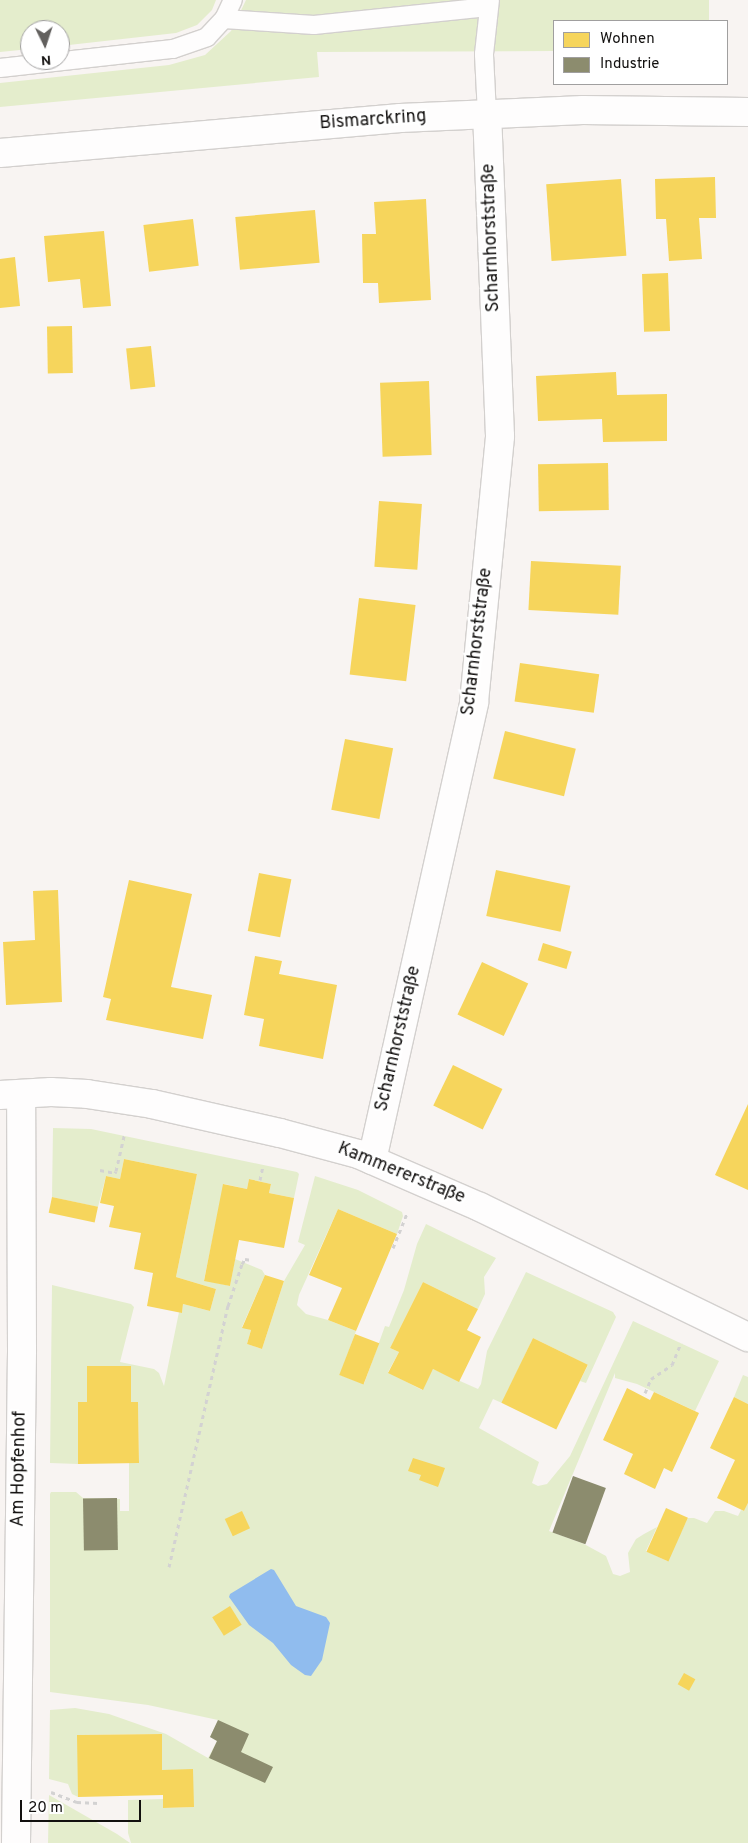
<!DOCTYPE html>
<meta charset="utf-8">
<style>
body{margin:0}
#map{position:relative;width:748px;height:1843px;overflow:hidden;background:#f8f4f2;font-family:Overpass,sans-serif}
div>[style]{position:absolute}
[style*='--x']{left:calc(var(--x)*1px);top:calc(var(--y)*1px);width:calc(var(--w)*1px);rotate:calc(var(--a)*1deg)}
.green>*{inset:0;background:#e4edcc}
.water>*{inset:0;background:#90bcee}
.homes>*{inset:0;background:#f6d55c;transform-origin:0 0}
.industry>*{inset:0;background:#8c8c6e;transform-origin:0 0}
.path>*{height:3px;margin-top:-1.5px;transform-origin:0;background:repeating-linear-gradient(90deg,#d3d2d2 0 4px,transparent 0 8px)}
.roads{filter:drop-shadow(1px 0 #d3d0ce) drop-shadow(-1px 0 #d3d0ce) drop-shadow(0 1px #d3d0ce) drop-shadow(0 -1px #d3d0ce)}
.lane>*{height:18px;margin:-9px;padding:0 9px;transform-origin:9px;border-radius:9px;background:#fefdfd}
.street>*{height:28px;margin:-14px;padding:0 14px;transform-origin:14px;border-radius:14px;background:#fefdfd}
.secondary>*{height:28px;margin:-14px;padding:0 14px;transform-origin:14px;border-radius:14px;background:#fefdfd}
span{translate:-50% -50%;white-space:nowrap;text-align:center;line-height:1.15;-webkit-text-stroke:5px #fff;paint-order:stroke}
.street-label{font-size:18px;color:#12100f}
.legend{position:absolute;left:553px;top:20px;width:175px;height:65px;box-sizing:border-box;background:#fff;border:1px solid #a09f9f;margin:0;padding:6px 9px;list-style:none;font-size:15px;color:#12100f}
.legend li{display:flex;align-items:center;gap:10px;height:25px}
.legend b{width:25px;border:1px solid #a09f9f}
.north{position:absolute;left:20px;top:20px;width:50px;height:50px;box-sizing:border-box;background:#fff;border:1px solid #a09f9f;border-radius:50%;rotate:176deg;font-size:14px;font-weight:700;line-height:20px;text-align:center;color:#12100f}
.north::after{content:'';display:block;margin:auto;width:18px;height:22px;background:#62605e;clip-path:polygon(50% 0,100% 100%,50% 72%,0 100%)}
.scale{position:absolute;left:20px;top:1800px;width:121px;height:22px;box-sizing:border-box;border:2px solid #12100f;border-top:0;padding-left:6px;font-size:15px;line-height:18px;white-space:nowrap;color:#12100f;-webkit-text-stroke:4px #fff;paint-order:stroke}
</style>
<div id="map">
<div class="green">
<i style="clip-path:polygon(0 0,216px 0,212px 10px,197px 25px,176px 33px,60px 46px,60px 30px,30px 30px,30px 49px,0 52px)"></i>
<i style="clip-path:polygon(246px 0,709px 0,709px 21px,554px 21px,554px 51px,317px 52px,319px 77px,0 107px,0 83px,169px 65px,205px 55px,231px 31px)"></i>
<i style="clip-path:polygon(53px 1128px,91px 1129px,297px 1172px,299px 1174px,294px 1198px,269px 1193px,271px 1184px,249px 1179px,247px 1189px,224px 1184px,204px 1280px,230px 1286px,235px 1259px,262px 1270px,265px 1275px,242px 1327px,251px 1330px,247px 1344px,262px 1349px,284px 1281px,305px 1245px,298px 1242px,315px 1176px,358px 1190px,402px 1212px,403px 1216px,397px 1234px,338px 1209px,299px 1295px,297px 1305px,306px 1314px,328px 1320px,356px 1331px,340px 1375px,364px 1384px,385px 1326px,389px 1327px,404px 1290px,417px 1244px,426px 1224px,496px 1258px,484px 1277px,485px 1294px,478px 1309px,423px 1282px,390px 1348px,399px 1352px,388px 1372px,422px 1390px,433px 1369px,478px 1389px,481px 1384px,487px 1351px,526px 1272px,613px 1312px,616px 1317px,586px 1383px,580px 1381px,588px 1365px,533px 1338px,502px 1403px,493px 1399px,479px 1428px,539px 1462px,532px 1483px,538px 1486px,547px 1484px,570px 1456px,633px 1321px,719px 1361px,695px 1411px,637px 1384px,615px 1378px,615px 1373px,549px 1531px,584px 1544px,606px 1556px,613px 1574px,620px 1576px,630px 1572px,628px 1553px,636px 1539px,644px 1534px,657px 1527px,646px 1551px,667px 1561px,688px 1518px,694px 1518px,707px 1523px,715px 1511px,724px 1511px,738px 1516px,741px 1510px,744px 1511px,748px 1503px,748px 1843px,131px 1843px,128px 1833px,128px 1800px,163px 1799px,163px 1808px,193px 1807px,193px 1770px,162px 1770px,162px 1734px,78px 1735px,78px 1797px,72px 1794px,68px 1784px,49px 1779px,50px 1710px,75px 1708px,109px 1714px,166px 1734px,208px 1758px,217px 1741px,210px 1737px,218px 1720px,148px 1705px,50px 1692px,50px 1494px,51px 1492px,76px 1492px,83px 1498px,120px 1499px,120px 1511px,129px 1511px,129px 1463px,139px 1462px,138px 1403px,131px 1402px,131px 1366px,87px 1366px,87px 1402px,78px 1403px,78px 1464px,50px 1463px,52px 1285px,131px 1304px,134px 1307px,120px 1362px,154px 1369px,159px 1373px,164px 1386px,179px 1312px,182px 1313px,183px 1304px,210px 1311px,216px 1289px,176px 1277px,197px 1174px,124px 1159px,120px 1179px,106px 1176px,98px 1207px,52px 1197px)"></i>
<i style="clip-path:polygon(743px 1375px,748px 1377px,748px 1404px,734px 1397px)"></i>
<i style="clip-path:polygon(49px 1795px,117px 1834px,130px 1843px,48px 1843px)"></i>
</div>
<div class="water">
<i style="clip-path:polygon(271px 1569px,274px 1570px,296px 1606px,326px 1617px,330px 1623px,322px 1660px,311px 1676px,305px 1675px,291px 1665px,273px 1643px,249px 1625px,229px 1597px,230px 1594px)"></i>
</div>
<div class="homes">
<i style="clip-path:polygon(715px 177px,716px 218px,699px 218px,702px 259px,669px 261px,666px 219px,656px 219px,655px 179px)"></i>
<i style="left:621px;top:179px;width:77px;height:75px;rotate:86deg"></i>
<i style="clip-path:polygon(426px 199px,431px 300px,379px 303px,378px 283px,363px 283px,362px 234px,376px 234px,374px 202px)"></i>
<i style="left:315px;top:210px;width:53px;height:80px;rotate:85deg"></i>
<i style="left:193px;top:219px;width:47px;height:50px;rotate:83deg"></i>
<i style="clip-path:polygon(104px 231px,111px 306px,83px 308px,80px 279px,48px 282px,44px 236px)"></i>
<i style="clip-path:polygon(15px 257px,20px 306px,0 308px,0 259px)"></i>
<i style="left:668px;top:273px;width:58px;height:26px;rotate:88deg"></i>
<i style="left:72px;top:326px;width:47px;height:25px;rotate:89deg"></i>
<i style="left:151px;top:346px;width:41px;height:25px;rotate:84deg"></i>
<i style="clip-path:polygon(616px 372px,617px 395px,667px 394px,667px 441px,603px 442px,602px 419px,538px 421px,536px 376px)"></i>
<i style="left:429px;top:381px;width:74px;height:49px;rotate:88deg"></i>
<i style="left:608px;top:463px;width:47px;height:70px;rotate:89deg"></i>
<i style="left:379px;top:501px;width:43px;height:66px;rotate:4deg"></i>
<i style="left:531px;top:561px;width:90px;height:49px;rotate:3deg"></i>
<i style="left:359px;top:598px;width:57px;height:77px;rotate:7deg"></i>
<i style="left:520px;top:663px;width:80px;height:39px;rotate:8deg"></i>
<i style="left:505px;top:731px;width:73px;height:49px;rotate:14deg"></i>
<i style="left:345px;top:739px;width:49px;height:72px;rotate:11deg"></i>
<i style="left:496px;top:870px;width:76px;height:47px;rotate:12deg"></i>
<i style="left:259px;top:873px;width:33px;height:59px;rotate:11deg"></i>
<i style="clip-path:polygon(129px 880px,192px 894px,171px 987px,212px 995px,203px 1039px,106px 1020px,111px 999px,103px 997px)"></i>
<i style="clip-path:polygon(58px 890px,62px 1002px,6px 1005px,3px 942px,35px 940px,33px 891px)"></i>
<i style="left:543px;top:943px;width:30px;height:18px;rotate:17deg"></i>
<i style="clip-path:polygon(255px 956px,282px 961px,279px 974px,337px 985px,323px 1059px,259px 1046px,264px 1019px,244px 1015px)"></i>
<i style="left:482px;top:962px;width:51px;height:58px;rotate:25deg"></i>
<i style="left:453px;top:1065px;width:55px;height:45px;rotate:26deg"></i>
<i style="clip-path:polygon(748px 1104px,748px 1190px,715px 1175px)"></i>
<i style="clip-path:polygon(124px 1159px,197px 1174px,176px 1277px,216px 1289px,210px 1311px,183px 1304px,182px 1313px,147px 1306px,153px 1273px,134px 1269px,141px 1233px,109px 1227px,114px 1206px,100px 1203px,106px 1176px,120px 1179px)"></i>
<i style="clip-path:polygon(249px 1179px,271px 1184px,269px 1193px,294px 1198px,284px 1248px,239px 1240px,230px 1286px,204px 1281px,223px 1184px,247px 1189px)"></i>
<i style="left:52px;top:1197px;width:47px;height:16px;rotate:12deg"></i>
<i style="clip-path:polygon(338px 1209px,397px 1234px,356px 1331px,328px 1320px,342px 1288px,309px 1275px)"></i>
<i style="clip-path:polygon(265px 1275px,284px 1281px,262px 1349px,247px 1344px,251px 1330px,242px 1328px)"></i>
<i style="clip-path:polygon(423px 1282px,478px 1309px,467px 1330px,481px 1337px,459px 1382px,433px 1369px,423px 1390px,388px 1373px,399px 1352px,390px 1348px)"></i>
<i style="left:355px;top:1334px;width:26px;height:44px;rotate:21deg"></i>
<i style="left:533px;top:1338px;width:61px;height:72px;rotate:26deg"></i>
<i style="clip-path:polygon(87px 1366px,131px 1366px,131px 1402px,138px 1402px,139px 1463px,78px 1464px,78px 1402px,87px 1402px)"></i>
<i style="clip-path:polygon(627px 1388px,650px 1400px,654px 1392px,699px 1413px,672px 1472px,664px 1468px,655px 1489px,624px 1474px,633px 1454px,603px 1440px)"></i>
<i style="clip-path:polygon(734px 1397px,748px 1404px,748px 1503px,744px 1511px,717px 1498px,735px 1460px,710px 1448px)"></i>
<i style="clip-path:polygon(413px 1458px,445px 1468px,438px 1487px,419px 1480px,421px 1475px,408px 1471px)"></i>
<i style="left:666px;top:1508px;width:24px;height:48px;rotate:24deg"></i>
<i style="left:242px;top:1511px;width:19px;height:19px;rotate:65deg"></i>
<i style="left:230px;top:1606px;width:22px;height:21px;rotate:58deg"></i>
<i style="left:684px;top:1673px;width:13px;height:13px;rotate:29deg"></i>
<i style="clip-path:polygon(162px 1734px,162px 1770px,193px 1769px,194px 1807px,163px 1808px,163px 1795px,78px 1797px,77px 1735px)"></i>
</div>
<div class="industry">
<i style="left:573px;top:1476px;width:35px;height:60px;rotate:20deg"></i>
<i style="left:117px;top:1498px;width:52px;height:34px;rotate:89deg"></i>
<i style="clip-path:polygon(218px 1720px,249px 1734px,241px 1752px,273px 1767px,265px 1783px,209px 1758px,217px 1741px,210px 1737px)"></i>
</div>
<div class="path">
<i style="--x:100;--y:1170;--w:15;--a:11"></i>
<i style="--x:115;--y:1173;--w:2;--a:-63"></i>
<i style="--x:116;--y:1171;--w:37;--a:-77"></i>
<i style="--x:260;--y:1180;--w:14;--a:-78"></i>
<i style="--x:393;--y:1248;--w:37;--a:-68"></i>
<i style="--x:645;--y:1393;--w:15;--a:-67"></i>
<i style="--x:651;--y:1379;--w:25;--a:-34"></i>
<i style="--x:672;--y:1365;--w:24;--a:-68"></i>
<i style="--x:169;--y:1567;--w:268;--a:-77.3"></i>
<i style="--x:228;--y:1306;--w:44;--a:-71.6"></i>
<i style="--x:242;--y:1264;--w:6;--a:-59"></i>
<i style="--x:245;--y:1259;--w:7;--a:8"></i>
<i style="--x:51;--y:1792;--w:28;--a:21"></i>
<i style="--x:77;--y:1802;--w:21;--a:3"></i>
</div>
<div class="roads">
<div class="lane">
<i style="--x:224;--y:19;--w:90;--a:3.8"></i>
<i style="--x:314;--y:25;--w:175;--a:-5.9"></i>
<i style="--x:0;--y:68;--w:174;--a:-6.3"></i>
<i style="--x:173;--y:49;--w:36;--a:-19"></i>
<i style="--x:207;--y:37;--w:25;--a:-47"></i>
<i style="--x:224;--y:19;--w:21;--a:-65"></i>
<i style="--x:487;--y:114;--w:60;--a:-92.9"></i>
<i style="--x:484;--y:54;--w:54;--a:-83.7"></i>
</div>
<div class="street">
<i style="--x:0;--y:1095;--w:51;--a:-3.4"></i>
<i style="--x:51;--y:1092;--w:36;--a:3"></i>
<i style="--x:87;--y:1094;--w:66;--a:8.7"></i>
<i style="--x:152;--y:1104;--w:131;--a:12.8"></i>
<i style="--x:280;--y:1133;--w:81;--a:15.1"></i>
<i style="--x:358;--y:1154;--w:133;--a:23.5"></i>
<i style="--x:480;--y:1207;--w:298;--a:25.9"></i>
<i style="--x:372;--y:1160;--w:469;--a:-77.4"></i>
<i style="--x:474;--y:702;--w:267;--a:-84.4"></i>
<i style="--x:500;--y:436;--w:322;--a:-92.3"></i>
<i style="--x:16;--y:1843;--w:494;--a:-89.3"></i>
<i style="--x:22;--y:1349;--w:255;--a:-90.2"></i>
</div>
<div class="secondary">
<i style="--x:0;--y:153;--w:402;--a:-5"></i>
<i style="--x:400;--y:118;--w:183;--a:-2.5"></i>
<i style="--x:583;--y:110;--w:165;--a:0.7"></i>
</div>
</div>
<div class="street-label">
<span style="left:373px;top:121px;rotate:-4deg">Bismarckring</span>
<span style="left:492px;top:238px;rotate:-92deg">Scharnhorststraße</span>
<span style="left:478px;top:642px;rotate:-83deg">Scharnhorststraße</span>
<span style="left:399px;top:1039px;rotate:-77deg">Scharnhorststraße</span>
<span style="left:401px;top:1174px;rotate:22deg">Kammererstraße</span>
<span style="left:20px;top:1469px;rotate:-89deg">Am Hopfenhof</span>
</div>
<ul class="legend">
<li><b style="height:14px;background:#f6d55c"></b>Wohnen</li>
<li><b style="height:14px;background:#8c8c6e"></b>Industrie</li>
</ul>
<div class="north">N</div>
<div class="scale">20 m</div>
</div>
